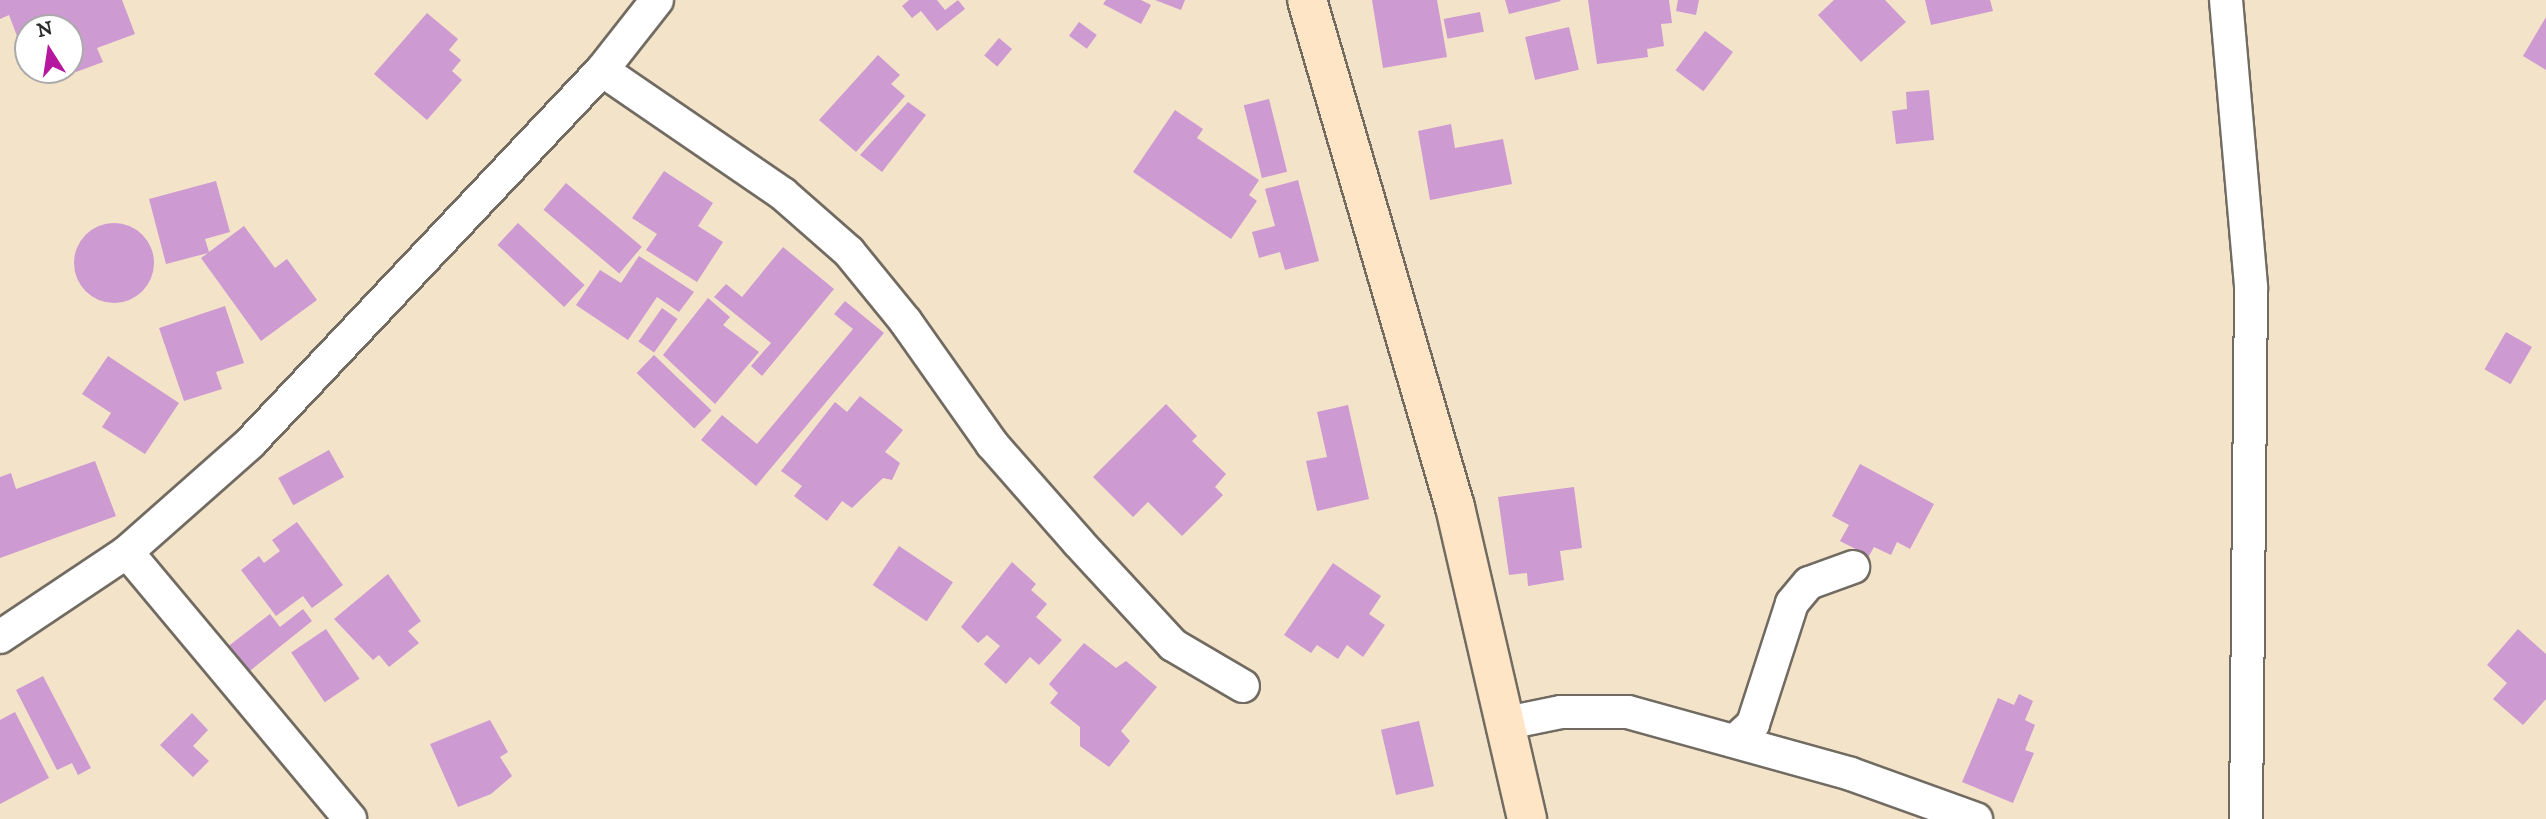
<!DOCTYPE html>
<style>
body{margin:0}
#map{position:relative;width:2546px;height:819px;overflow:hidden;background:#f3e3c9;font-family:"IM FELL DW Pica",serif}
div>[style]{position:absolute}
[style*='--x']{left:calc(var(--x)*1px);top:calc(var(--y)*1px);width:calc(var(--w)*1px);rotate:calc(var(--a)*1deg)}
.building>*{inset:0;background:#cd9ad2;transform-origin:0 0}
.round{border-radius:50%}
.roads{filter:drop-shadow(2px 0 #716b62) drop-shadow(-2px 0 #716b62) drop-shadow(0 2px #716b62) drop-shadow(0 -2px #716b62)}
.street>*{height:32px;margin:-16px;padding:0 16px;transform-origin:16px;border-radius:16px;background:#fff}
.secondary>*{height:38px;margin:-19px;padding:0 19px;transform-origin:19px;border-radius:19px;background:#fde5c5}
span{translate:-50% -50%;white-space:nowrap;text-align:center;line-height:1.15;-webkit-text-stroke:7px #fff;paint-order:stroke}
.north{position:absolute;left:14px;top:14px;width:70px;height:70px;box-sizing:border-box;background:#fff;border:2px solid #aaa;border-radius:50%;rotate:348deg;font-size:19px;font-weight:700;line-height:28px;text-align:center;color:#2b2b2b}
.north::after{content:'';display:block;margin:auto;width:24px;height:32px;background:#b5179e;clip-path:polygon(50% 0,100% 100%,50% 72%,0 100%)}
</style>
<div id="map">
<div class="building">
<i style="clip-path:polygon(0 0,122px 0,135px 34px,97px 48px,103px 62px,76px 72px,70px 65px,70px 28px,28px 28px,28px 65px,9px 15px,0 19px)"></i>
<i style="clip-path:polygon(909px 0,937px 0,945px 10px,958px 0,965px 9px,937px 31px,921px 11px,912px 18px,902px 6px)"></i>
<i style="clip-path:polygon(1106px 0,1141px 0,1151px 5px,1141px 24px,1103px 4px)"></i>
<i style="clip-path:polygon(1155px 0,1185px 0,1181px 10px)"></i>
<i style="clip-path:polygon(1372px 0,1437px 0,1447px 57px,1383px 68px)"></i>
<i style="clip-path:polygon(1505px 0,1560px 0,1561px 1px,1509px 14px)"></i>
<i style="clip-path:polygon(1588px 0,1669px 0,1672px 23px,1661px 24px,1664px 46px,1647px 49px,1648px 57px,1597px 64px)"></i>
<i style="clip-path:polygon(1678px 0,1699px 0,1696px 15px,1676px 11px)"></i>
<i style="clip-path:polygon(1834px 0,1885px 0,1906px 22px,1861px 62px,1818px 15px)"></i>
<i style="clip-path:polygon(1925px 0,1990px 0,1993px 11px,1931px 25px)"></i>
<i style="left:1480px;top:12px;width:20px;height:37px;rotate:79deg"></i>
<i style="clip-path:polygon(427px 13px,458px 39px,449px 50px,461px 60px,452px 71px,462px 80px,427px 120px,374px 74px)"></i>
<i style="clip-path:polygon(2546px 17px,2546px 70px,2523px 56px)"></i>
<i style="left:1079px;top:22px;width:22px;height:17px;rotate:36deg"></i>
<i style="left:1569px;top:27px;width:44px;height:45px;rotate:77deg"></i>
<i style="left:1705px;top:31px;width:35px;height:49px;rotate:37deg"></i>
<i style="left:999px;top:38px;width:17px;height:23px;rotate:40deg"></i>
<i style="clip-path:polygon(878px 55px,900px 75px,891px 84px,905px 96px,856px 152px,819px 120px)"></i>
<i style="clip-path:polygon(29px 70px,56px 70px,33px 79px)"></i>
<i style="clip-path:polygon(1929px 90px,1934px 140px,1896px 144px,1892px 111px,1907px 109px,1906px 92px)"></i>
<i style="left:1269px;top:99px;width:75px;height:26px;rotate:76deg"></i>
<i style="clip-path:polygon(908px 102px,926px 115px,882px 172px,860px 155px)"></i>
<i style="clip-path:polygon(1175px 110px,1203px 129px,1197px 138px,1259px 180px,1249px 195px,1257px 201px,1231px 239px,1133px 172px)"></i>
<i style="clip-path:polygon(1451px 124px,1455px 148px,1503px 139px,1512px 184px,1430px 200px,1418px 131px)"></i>
<i style="clip-path:polygon(664px 171px,713px 203px,698px 226px,723px 242px,697px 282px,646px 250px,657px 234px,632px 218px)"></i>
<i style="clip-path:polygon(1298px 180px,1319px 261px,1285px 270px,1280px 252px,1259px 258px,1252px 232px,1275px 226px,1265px 189px)"></i>
<i style="clip-path:polygon(216px 181px,230px 232px,205px 239px,209px 252px,244px 226px,275px 268px,287px 259px,317px 300px,261px 341px,201px 258px,208px 253px,166px 264px,149px 199px)"></i>
<i style="left:566px;top:183px;width:99px;height:35px;rotate:40deg"></i>
<i style="left:518px;top:223px;width:91px;height:30px;rotate:43deg"></i>
<i class="round" style="left:74px;top:223px;width:80px;height:80px"></i>
<i style="clip-path:polygon(783px 247px,834px 289px,762px 376px,751px 366px,771px 343px,714px 297px,726px 284px,742px 297px)"></i>
<i style="clip-path:polygon(639px 256px,694px 292px,679px 312px,657px 297px,628px 340px,576px 305px,600px 270px,621px 283px)"></i>
<i style="clip-path:polygon(708px 298px,730px 317px,723px 325px,759px 352px,715px 404px,663px 355px)"></i>
<i style="clip-path:polygon(845px 301px,884px 333px,756px 486px,701px 440px,722px 415px,757px 444px,853px 329px,834px 314px)"></i>
<i style="clip-path:polygon(225px 306px,244px 363px,216px 372px,222px 389px,184px 401px,159px 328px)"></i>
<i style="left:662px;top:308px;width:19px;height:41px;rotate:35deg"></i>
<i style="left:2506px;top:332px;width:30px;height:43px;rotate:30deg"></i>
<i style="left:654px;top:355px;width:80px;height:25px;rotate:44deg"></i>
<i style="clip-path:polygon(108px 356px,179px 403px,145px 454px,102px 427px,111px 413px,82px 394px)"></i>
<i style="clip-path:polygon(860px 396px,903px 430px,885px 452px,900px 463px,892px 480px,883px 478px,852px 508px,842px 501px,827px 521px,794px 496px,802px 486px,781px 471px,835px 402px,847px 412px)"></i>
<i style="clip-path:polygon(1166px 404px,1197px 436px,1192px 441px,1226px 474px,1215px 487px,1223px 495px,1182px 536px,1148px 502px,1133px 517px,1093px 477px)"></i>
<i style="clip-path:polygon(1348px 405px,1369px 499px,1317px 511px,1306px 461px,1327px 457px,1317px 412px)"></i>
<i style="left:329px;top:450px;width:31px;height:58px;rotate:61deg"></i>
<i style="clip-path:polygon(95px 461px,116px 516px,0 558px,0 477px,11px 473px,16px 489px)"></i>
<i style="clip-path:polygon(1860px 464px,1934px 504px,1910px 549px,1897px 542px,1891px 555px,1874px 547px,1869px 556px,1840px 541px,1849px 525px,1832px 516px)"></i>
<i style="clip-path:polygon(1574px 487px,1582px 548px,1560px 551px,1564px 580px,1528px 586px,1527px 573px,1509px 575px,1498px 497px)"></i>
<i style="clip-path:polygon(297px 522px,343px 585px,312px 608px,303px 596px,276px 616px,241px 570px,259px 556px,264px 563px,280px 551px,272px 540px)"></i>
<i style="left:899px;top:546px;width:65px;height:47px;rotate:34deg"></i>
<i style="clip-path:polygon(1012px 562px,1036px 584px,1031px 590px,1047px 604px,1036px 617px,1062px 640px,1039px 665px,1030px 657px,1006px 684px,984px 664px,1000px 646px,987px 635px,978px 643px,961px 627px)"></i>
<i style="clip-path:polygon(1333px 563px,1381px 596px,1369px 614px,1385px 625px,1363px 657px,1347px 645px,1338px 659px,1317px 645px,1311px 653px,1284px 635px)"></i>
<i style="clip-path:polygon(388px 574px,421px 621px,408px 631px,419px 643px,389px 667px,379px 655px,373px 660px,334px 619px)"></i>
<i style="clip-path:polygon(303px 609px,312px 621px,246px 674px,226px 648px,270px 614px,280px 627px)"></i>
<i style="left:326px;top:629px;width:60px;height:42px;rotate:56deg"></i>
<i style="clip-path:polygon(2518px 629px,2546px 654px,2546px 699px,2523px 725px,2493px 699px,2507px 683px,2487px 665px)"></i>
<i style="clip-path:polygon(1084px 643px,1116px 668px,1126px 661px,1157px 687px,1121px 731px,1130px 741px,1109px 767px,1080px 746px,1080px 727px,1050px 703px,1058px 693px,1049px 684px)"></i>
<i style="clip-path:polygon(43px 676px,91px 768px,78px 775px,72px 763px,57px 770px,16px 690px)"></i>
<i style="clip-path:polygon(2019px 694px,2033px 701px,2025px 720px,2035px 725px,2025px 750px,2034px 753px,2013px 803px,1962px 782px,1998px 698px,2014px 705px)"></i>
<i style="clip-path:polygon(15px 712px,49px 778px,0 804px,0 720px)"></i>
<i style="clip-path:polygon(192px 713px,208px 730px,193px 746px,209px 761px,193px 777px,160px 745px)"></i>
<i style="clip-path:polygon(490px 720px,508px 752px,500px 757px,512px 776px,491px 794px,458px 807px,430px 744px)"></i>
<i style="left:1419px;top:721px;width:67px;height:39px;rotate:77deg"></i>
</div>
<div class="roads">
<div class="street">
<i style="--x:2226;--y:0;--w:288;--a:85"></i>
<i style="--x:2251;--y:287;--w:532;--a:90.54"></i>
<i style="--x:602;--y:70;--w:219;--a:34.4"></i>
<i style="--x:783;--y:194;--w:88;--a:41.3"></i>
<i style="--x:849;--y:252;--w:90;--a:50.8"></i>
<i style="--x:906;--y:322;--w:149;--a:54.8"></i>
<i style="--x:992;--y:444;--w:130;--a:48.7"></i>
<i style="--x:1078;--y:542;--w:140;--a:47.3"></i>
<i style="--x:1173;--y:645;--w:81;--a:30.4"></i>
<i style="--x:127;--y:552;--w:348;--a:50.1"></i>
<i style="--x:0;--y:637;--w:153;--a:-33.8"></i>
<i style="--x:127;--y:552;--w:164;--a:-41.5"></i>
<i style="--x:250;--y:443;--w:513;--a:-46.66"></i>
<i style="--x:602;--y:70;--w:89;--a:-51.8"></i>
<i style="--x:1507;--y:723;--w:55;--a:-11.5"></i>
<i style="--x:1561;--y:712;--w:67;--a:0"></i>
<i style="--x:1628;--y:712;--w:231;--a:15.5"></i>
<i style="--x:1851;--y:774;--w:133;--a:19.8"></i>
<i style="--x:1737;--y:739;--w:22;--a:-43"></i>
<i style="--x:1753;--y:724;--w:127;--a:-72.1"></i>
<i style="--x:1792;--y:603;--w:26;--a:-50"></i>
<i style="--x:1809;--y:583;--w:47;--a:-20"></i>
</div>
<div class="secondary">
<i style="--x:1307;--y:0;--w:528;--a:73.73"></i>
<i style="--x:1455;--y:507;--w:320;--a:77"></i>
</div>
</div>
<div class="north">N</div>
</div>
